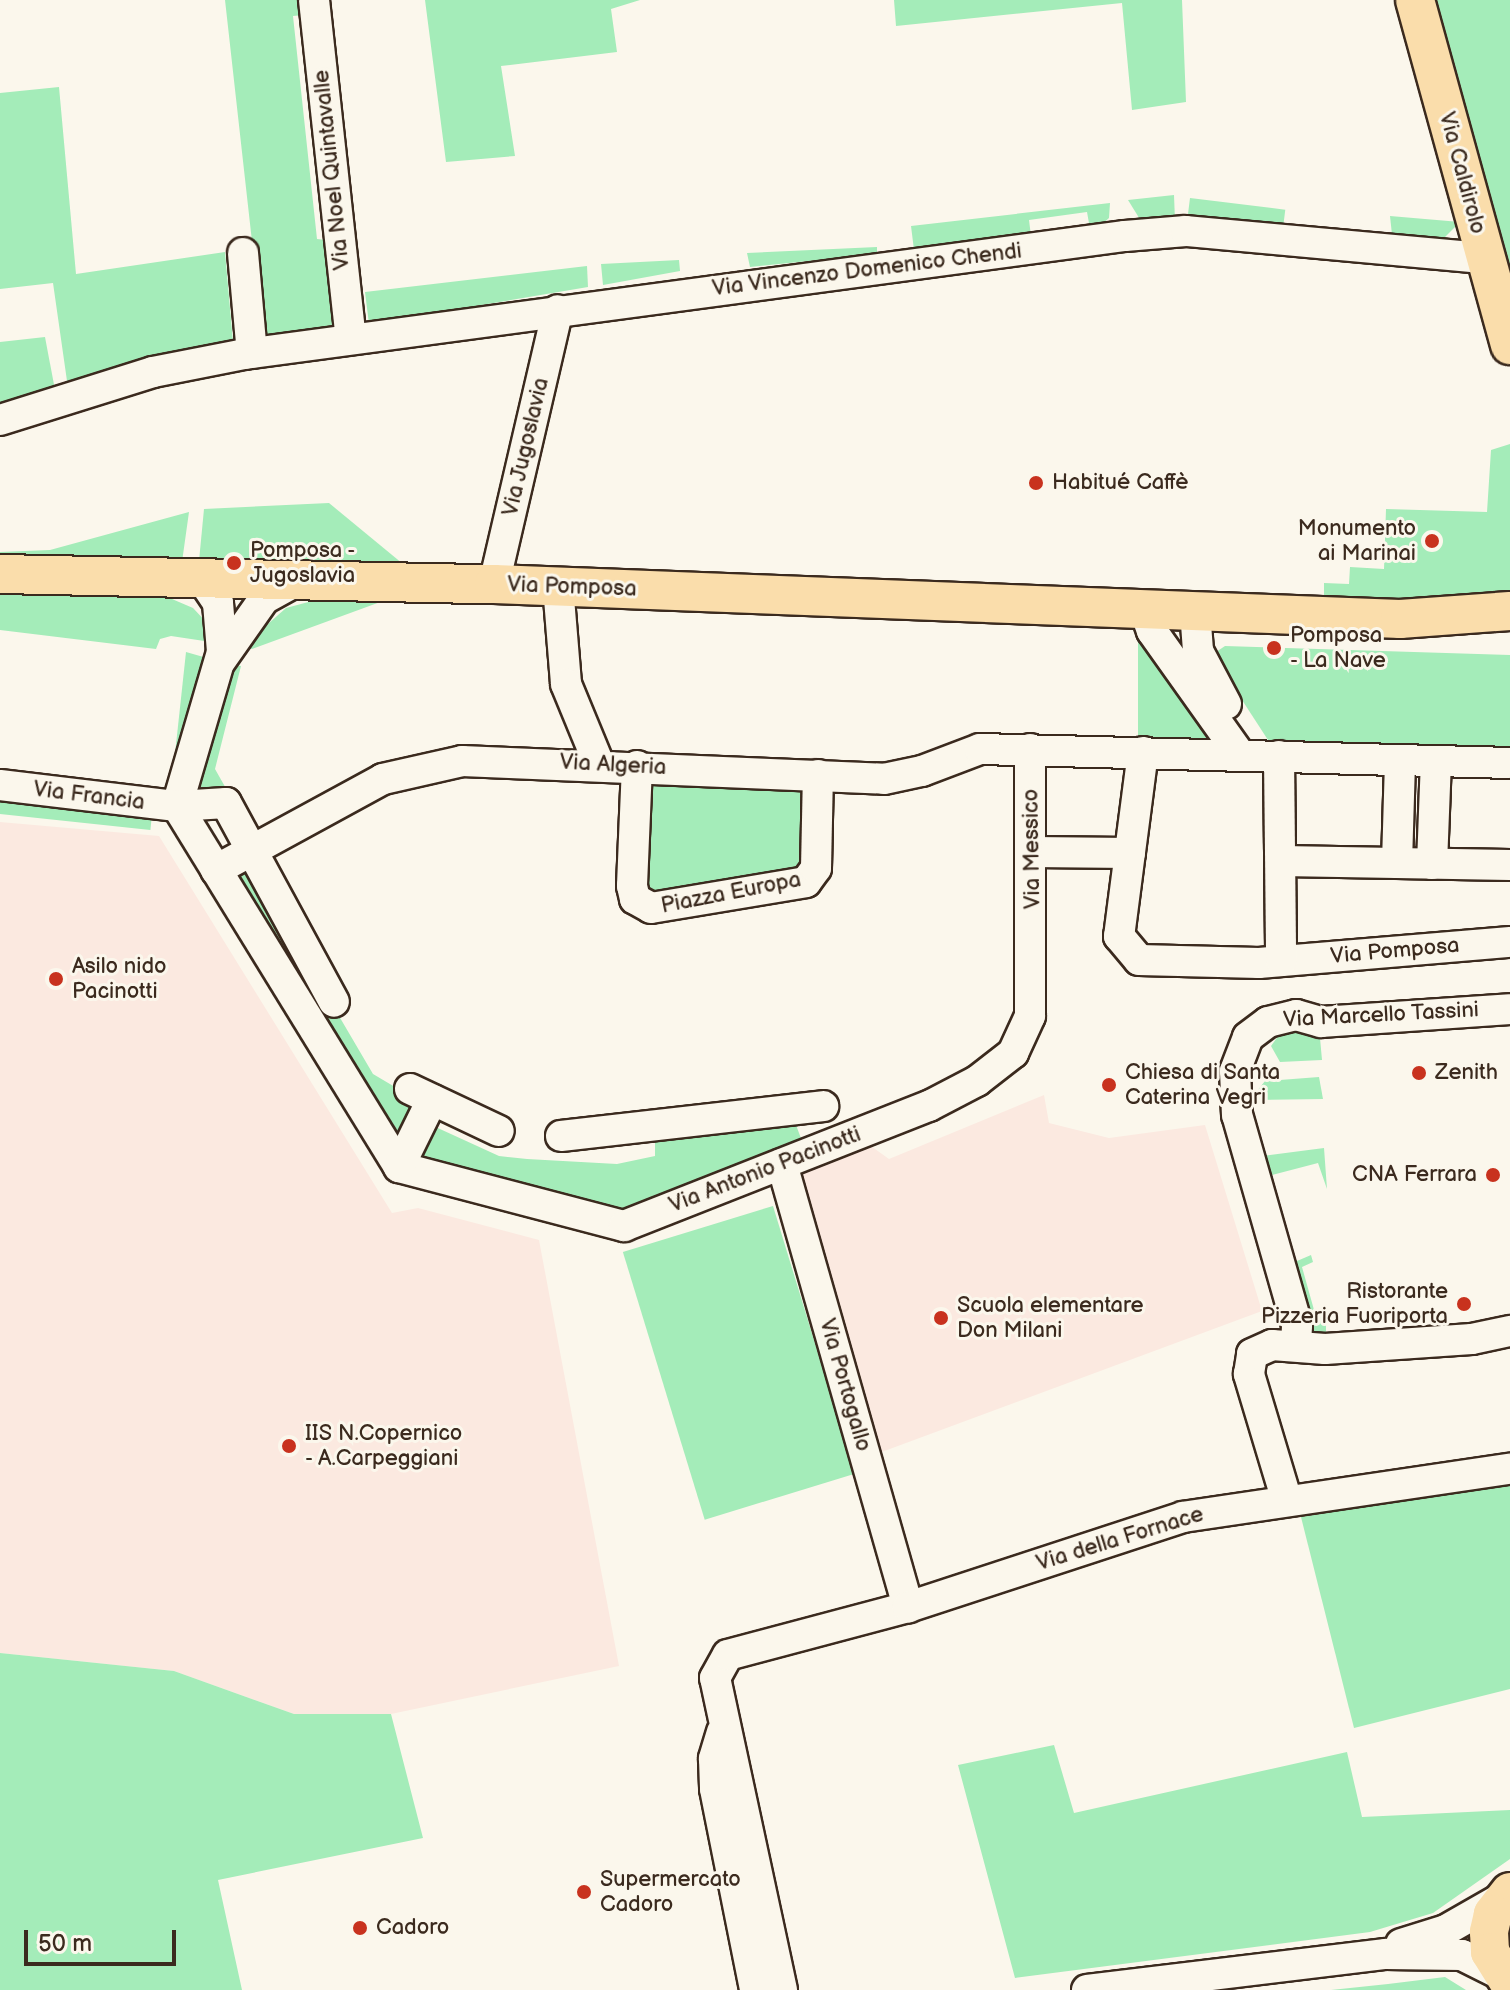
<!DOCTYPE html>
<meta charset="utf-8">
<style>
body{margin:0}
#map{position:relative;width:1510px;height:1990px;overflow:hidden;background:#fbf7ec;font-family:"Balsamiq Sans",sans-serif}
div>[style]{position:absolute}
[style*='--x']{left:calc(var(--x)*1px);top:calc(var(--y)*1px);width:calc(var(--w)*1px);rotate:calc(var(--a)*1deg)}
.built>*{inset:0;background:#fbe9e0}
.green>*{inset:0;background:#a4ecb9;transform-origin:0 0}
.roads{filter:drop-shadow(2px 0 #3b2a1e) drop-shadow(-2px 0 #3b2a1e) drop-shadow(0 2px #3b2a1e) drop-shadow(0 -2px #3b2a1e)}
.minor>*{height:30px;margin:-15px;padding:0 15px;transform-origin:15px;border-radius:15px;background:#fbf7ec}
.major>*{height:38px;margin:-19px;padding:0 19px;transform-origin:19px;border-radius:19px;background:#faddab}
.dots>*{width:22px;height:22px;translate:-50% -50%;box-sizing:border-box;border:4px solid #fbf7ec;border-radius:50%}
span{translate:-50% -50%;white-space:nowrap;text-align:center;line-height:1.15;-webkit-text-stroke:6px #fbf7ec;paint-order:stroke}
.street-label{font-size:22px;color:#3b2a1e}
.poi-label{font-size:22px;color:#3b2a1e}
.left{translate:0 -50%;text-align:left}
.right{translate:-100% -50%;text-align:right}
.scale{position:absolute;left:24px;top:1930px;width:152px;height:36px;box-sizing:border-box;border:4px solid #3b2a1e;border-top:0;padding-left:10px;font-size:24px;line-height:28px;white-space:nowrap;color:#3b2a1e;-webkit-text-stroke:6px #fbf7ec;paint-order:stroke}
</style>
<div id="map">
<div class="built">
<i style="clip-path:polygon(0 822px,159px 836px,392px 1213px,418px 1208px,539px 1240px,619px 1666px,391px 1714px,294px 1714px,174px 1671px,0 1653px)"></i>
<i style="clip-path:polygon(1044px 1095px,1049px 1123px,1109px 1138px,1205px 1125px,1262px 1311px,879px 1453px,798px 1172px,868px 1144px,889px 1159px)"></i>
</div>
<div class="green">
<i style="clip-path:polygon(225px 0,302px 0,304px 15px,293px 16px,317px 239px,326px 240px,335px 328px,263px 340px)"></i>
<i style="clip-path:polygon(425px 0,640px 0,611px 9px,617px 52px,501px 66px,515px 156px,446px 162px)"></i>
<i style="clip-path:polygon(894px 0,1182px 0,1186px 102px,1132px 110px,1122px 3px,896px 26px)"></i>
<i style="clip-path:polygon(1431px 0,1510px 0,1510px 291px)"></i>
<i style="clip-path:polygon(59px 87px,76px 274px,225px 252px,233px 342px,68px 388px,53px 283px,0 289px,0 93px)"></i>
<i style="clip-path:polygon(1174px 195px,1175px 221px,1141px 221px,1128px 200px)"></i>
<i style="left:1190px;top:198px;width:96px;height:23px;rotate:7deg"></i>
<i style="clip-path:polygon(1110px 203px,1109px 218px,1099px 227px,1090px 229px,1087px 212px,1029px 220px,1031px 236px,914px 250px,911px 226px)"></i>
<i style="clip-path:polygon(1390px 216px,1460px 222px,1439px 243px,1393px 244px)"></i>
<i style="clip-path:polygon(877px 247px,877px 254px,750px 267px,747px 253px)"></i>
<i style="clip-path:polygon(679px 260px,680px 271px,603px 285px,601px 264px)"></i>
<i style="clip-path:polygon(587px 266px,588px 287px,369px 324px,365px 292px)"></i>
<i style="clip-path:polygon(45px 337px,55px 390px,0 409px,0 342px)"></i>
<i style="clip-path:polygon(1510px 444px,1510px 603px,1324px 601px,1324px 583px,1349px 584px,1350px 567px,1384px 569px,1386px 509px,1487px 512px,1491px 450px)"></i>
<i style="clip-path:polygon(329px 503px,403px 564px,199px 561px,204px 509px)"></i>
<i style="clip-path:polygon(189px 512px,182px 562px,0 560px,0 552px,50px 550px)"></i>
<i style="clip-path:polygon(0 590px,158px 593px,193px 608px,209px 625px,211px 642px,171px 636px,160px 639px,156px 649px,0 630px)"></i>
<i style="clip-path:polygon(327px 597px,383px 601px,252px 649px,242px 647px,286px 608px)"></i>
<i style="clip-path:polygon(1138px 634px,1212px 740px,1138px 738px)"></i>
<i style="clip-path:polygon(1225px 646px,1510px 655px,1510px 747px,1268px 740px,1218px 663px,1216px 652px)"></i>
<i style="clip-path:polygon(186px 652px,214px 660px,182px 765px,174px 763px)"></i>
<i style="clip-path:polygon(228px 664px,241px 666px,215px 769px,228px 792px,187px 795px)"></i>
<i style="clip-path:polygon(652px 778px,808px 787px,807px 868px,643px 892px)"></i>
<i style="left:0;top:797px;width:153px;height:17px;rotate:6deg"></i>
<i style="clip-path:polygon(248px 861px,373px 1074px,422px 1103px,398px 1156px,224px 873px)"></i>
<i style="clip-path:polygon(1284px 1028px,1314px 1032px,1320px 1038px,1322px 1060px,1280px 1062px,1271px 1046px)"></i>
<i style="clip-path:polygon(1319px 1077px,1323px 1099px,1250px 1100px,1265px 1081px)"></i>
<i style="clip-path:polygon(429px 1124px,499px 1156px,527px 1159px,617px 1164px,655px 1156px,655px 1141px,796px 1125px,805px 1149px,621px 1216px,413px 1160px)"></i>
<i style="clip-path:polygon(1324px 1148px,1327px 1189px,1318px 1163px,1272px 1175px,1291px 1245px,1283px 1248px,1262px 1156px)"></i>
<i style="left:773px;top:1206px;width:280px;height:157px;rotate:73deg"></i>
<i style="clip-path:polygon(1311px 1255px,1313px 1262px,1302px 1267px,1316px 1317px,1326px 1316px,1326px 1332px,1339px 1333px,1341px 1342px,1315px 1336px,1308px 1326px,1290px 1264px)"></i>
<i style="clip-path:polygon(1510px 1481px,1510px 1689px,1354px 1728px,1301px 1517px)"></i>
<i style="clip-path:polygon(0 1653px,174px 1671px,294px 1714px,391px 1714px,423px 1838px,218px 1880px,242px 1990px,0 1990px)"></i>
<i style="clip-path:polygon(1054px 1745px,1074px 1813px,1347px 1752px,1362px 1817px,1510px 1810px,1510px 1859px,1433px 1913px,1370px 1932px,1015px 1978px,958px 1765px)"></i>
<i style="clip-path:polygon(1445px 1977px,1466px 1990px,1331px 1990px,1388px 1984px)"></i>
</div>
<div class="roads">
<div class="minor">
<i style="--x:314;--y:0;--w:341;--a:83.8"></i>
<i style="--x:243;--y:253;--w:100;--a:84.9"></i>
<i style="--x:0;--y:420;--w:160;--a:-17.4"></i>
<i style="--x:153;--y:372;--w:94;--a:-11.1"></i>
<i style="--x:245;--y:354;--w:888;--a:-7.64"></i>
<i style="--x:1125;--y:236;--w:61;--a:-4.7"></i>
<i style="--x:1186;--y:231;--w:299;--a:5.2"></i>
<i style="--x:200;--y:576;--w:32;--a:56"></i>
<i style="--x:218;--y:603;--w:49;--a:85.3"></i>
<i style="--x:222;--y:652;--w:160;--a:106.3"></i>
<i style="--x:177;--y:806;--w:424;--a:58.4"></i>
<i style="--x:399;--y:1167;--w:233;--a:14.7"></i>
<i style="--x:624;--y:1226;--w:328;--a:-21.5"></i>
<i style="--x:929;--y:1106;--w:54;--a:-27.5"></i>
<i style="--x:977;--y:1081;--w:46;--a:-37.9"></i>
<i style="--x:1013;--y:1053;--w:41;--a:-65.3"></i>
<i style="--x:1030;--y:1016;--w:267;--a:-90"></i>
<i style="--x:494;--y:584;--w:281;--a:-76.9"></i>
<i style="--x:558;--y:586;--w:98;--a:85.3"></i>
<i style="--x:566;--y:684;--w:87;--a:67.6"></i>
<i style="--x:1144;--y:608;--w:24;--a:71"></i>
<i style="--x:1152;--y:631;--w:152;--a:54.6"></i>
<i style="--x:1195;--y:610;--w:41;--a:85.8"></i>
<i style="--x:1198;--y:651;--w:60;--a:62.2"></i>
<i style="--x:221;--y:660;--w:75;--a:-54.8"></i>
<i style="--x:264;--y:599;--w:41;--a:-29.1"></i>
<i style="--x:1143;--y:752;--w:186;--a:97.4"></i>
<i style="--x:1119;--y:936;--w:31;--a:50"></i>
<i style="--x:1139;--y:960;--w:120;--a:1.4"></i>
<i style="--x:1259;--y:963;--w:252;--a:-4.8"></i>
<i style="--x:1279;--y:756;--w:205;--a:89.4"></i>
<i style="--x:637;--y:766;--w:120;--a:92.4"></i>
<i style="--x:632;--y:886;--w:13;--a:77"></i>
<i style="--x:635;--y:899;--w:18;--a:29"></i>
<i style="--x:651;--y:908;--w:157;--a:-9.5"></i>
<i style="--x:806;--y:882;--w:17;--a:-54"></i>
<i style="--x:816;--y:868;--w:93;--a:-88.8"></i>
<i style="--x:0;--y:785;--w:178;--a:6.8"></i>
<i style="--x:177;--y:806;--w:49;--a:-3.5"></i>
<i style="--x:226;--y:803;--w:226;--a:61.5"></i>
<i style="--x:1032;--y:852;--w:98;--a:0.6"></i>
<i style="--x:1282;--y:861;--w:228;--a:1"></i>
<i style="--x:1397;--y:863;--w:103;--a:-88.3"></i>
<i style="--x:1432;--y:864;--w:103;--a:-87.8"></i>
<i style="--x:216;--y:870;--w:190;--a:-28.6"></i>
<i style="--x:383;--y:779;--w:81;--a:-12.8"></i>
<i style="--x:462;--y:761;--w:422;--a:2.4"></i>
<i style="--x:884;--y:779;--w:39;--a:-12"></i>
<i style="--x:922;--y:771;--w:62;--a:-20.8"></i>
<i style="--x:980;--y:749;--w:530;--a:1.51"></i>
<i style="--x:410;--y:1089;--w:98;--a:25.3"></i>
<i style="--x:561;--y:1136;--w:264;--a:-6.5"></i>
<i style="--x:782;--y:1164;--w:461;--a:74.1"></i>
<i style="--x:399;--y:1167;--w:75;--a:-63.8"></i>
<i style="--x:1296;--y:1345;--w:20;--a:-87"></i>
<i style="--x:1297;--y:1325;--w:218;--a:-105.9"></i>
<i style="--x:1237;--y:1115;--w:44;--a:-92.6"></i>
<i style="--x:1235;--y:1071;--w:36;--a:-69"></i>
<i style="--x:1248;--y:1037;--w:25;--a:-37"></i>
<i style="--x:1268;--y:1022;--w:29;--a:-14"></i>
<i style="--x:1296;--y:1015;--w:26;--a:16"></i>
<i style="--x:1321;--y:1022;--w:189;--a:-3.9"></i>
<i style="--x:1287;--y:1501;--w:133;--a:-106.7"></i>
<i style="--x:1249;--y:1374;--w:20;--a:-81"></i>
<i style="--x:1252;--y:1354;--w:22;--a:-24"></i>
<i style="--x:1272;--y:1345;--w:53;--a:4.3"></i>
<i style="--x:1325;--y:1349;--w:147;--a:-3.9"></i>
<i style="--x:1472;--y:1339;--w:39;--a:-12"></i>
<i style="--x:722;--y:1732;--w:28;--a:107"></i>
<i style="--x:714;--y:1759;--w:30;--a:88"></i>
<i style="--x:715;--y:1789;--w:205;--a:78.7"></i>
<i style="--x:1401;--y:1944;--w:47;--a:-17.3"></i>
<i style="--x:1446;--y:1930;--w:70;--a:-29.8"></i>
<i style="--x:782;--y:1990;--w:319;--a:-102.1"></i>
<i style="--x:715;--y:1678;--w:26;--a:-61"></i>
<i style="--x:728;--y:1655;--w:186;--a:-14.9"></i>
<i style="--x:908;--y:1607;--w:289;--a:-18.1"></i>
<i style="--x:1183;--y:1517;--w:331;--a:-8.4"></i>
<i style="--x:1087;--y:1990;--w:301;--a:-6.9"></i>
<i style="--x:1386;--y:1954;--w:76;--a:0.8"></i>
<i style="--x:1462;--y:1955;--w:42;--a:26.6"></i>
</div>
<div class="major">
<i style="--x:1415;--y:0;--w:358;--a:74.6"></i>
<i style="--x:0;--y:574;--w:494;--a:1.2"></i>
<i style="--x:494;--y:584;--w:907;--a:2.21"></i>
<i style="--x:1400;--y:619;--w:110;--a:-4.2"></i>
<i style="--x:1510;--y:1892;--w:28;--a:128"></i>
<i style="--x:1493;--y:1914;--w:18;--a:103"></i>
<i style="--x:1489;--y:1932;--w:20;--a:87"></i>
<i style="--x:1490;--y:1952;--w:38;--a:58"></i>
</div>
</div>
<div class="dots">
<i style="left:1036px;top:483px;background:#c8321e"></i>
<i style="left:1432px;top:541px;background:#c8321e"></i>
<i style="left:234px;top:563px;background:#c8321e"></i>
<i style="left:1274px;top:648px;background:#c8321e"></i>
<i style="left:56px;top:979px;background:#c8321e"></i>
<i style="left:1419px;top:1073px;background:#c8321e"></i>
<i style="left:1109px;top:1085px;background:#c8321e"></i>
<i style="left:1493px;top:1175px;background:#c8321e"></i>
<i style="left:1464px;top:1304px;background:#c8321e"></i>
<i style="left:941px;top:1318px;background:#c8321e"></i>
<i style="left:289px;top:1446px;background:#c8321e"></i>
<i style="left:584px;top:1892px;background:#c8321e"></i>
<i style="left:360px;top:1928px;background:#c8321e"></i>
</div>
<div class="street-label">
<span style="left:332px;top:170px;rotate:-96deg">Via Noel Quintavalle</span>
<span style="left:1462px;top:173px;rotate:75deg">Via Caldirolo</span>
<span style="left:867px;top:270px;rotate:-7deg">Via Vincenzo Domenico Chendi</span>
<span style="left:526px;top:447px;rotate:-77deg">Via Jugoslavia</span>
<span style="left:572px;top:587px;rotate:2deg">Via Pomposa</span>
<span style="left:613px;top:765px;rotate:3deg">Via Algeria</span>
<span style="left:89px;top:796px;rotate:7deg">Via Francia</span>
<span style="left:1032px;top:849px;rotate:-91deg">Via Messico</span>
<span style="left:731px;top:893px;rotate:-11deg">Piazza Europa</span>
<span style="left:1395px;top:951px;rotate:-5deg">Via Pomposa</span>
<span style="left:1381px;top:1015px;rotate:-3deg">Via Marcello Tassini</span>
<span style="left:765px;top:1170px;rotate:-21deg">Via Antonio Pacinotti</span>
<span style="left:845px;top:1385px;rotate:74deg">Via Portogallo</span>
<span style="left:1120px;top:1539px;rotate:-17deg">Via della Fornace</span>
</div>
<div class="poi-label">
<span class="left" style="left:1052px;top:483px">Habitué Caffè</span>
<span class="right" style="left:1416px;top:541px">Monumento<br>ai Marinai</span>
<span class="left" style="left:250px;top:563px">Pomposa -<br>Jugoslavia</span>
<span class="left" style="left:1290px;top:648px">Pomposa<br>- La Nave</span>
<span class="left" style="left:72px;top:979px">Asilo nido<br>Pacinotti</span>
<span class="left" style="left:1125px;top:1085px">Chiesa di Santa<br>Caterina Vegri</span>
<span class="left" style="left:1435px;top:1073px">Zenith</span>
<span class="right" style="left:1477px;top:1175px">CNA Ferrara</span>
<span class="right" style="left:1448px;top:1304px">Ristorante<br>Pizzeria Fuoriporta</span>
<span class="left" style="left:957px;top:1318px">Scuola elementare<br>Don Milani</span>
<span class="left" style="left:305px;top:1446px">IIS N.Copernico<br>- A.Carpeggiani</span>
<span class="left" style="left:600px;top:1892px">Supermercato<br>Cadoro</span>
<span class="left" style="left:376px;top:1928px">Cadoro</span>
</div>
<div class="scale">50 m</div>
</div>
